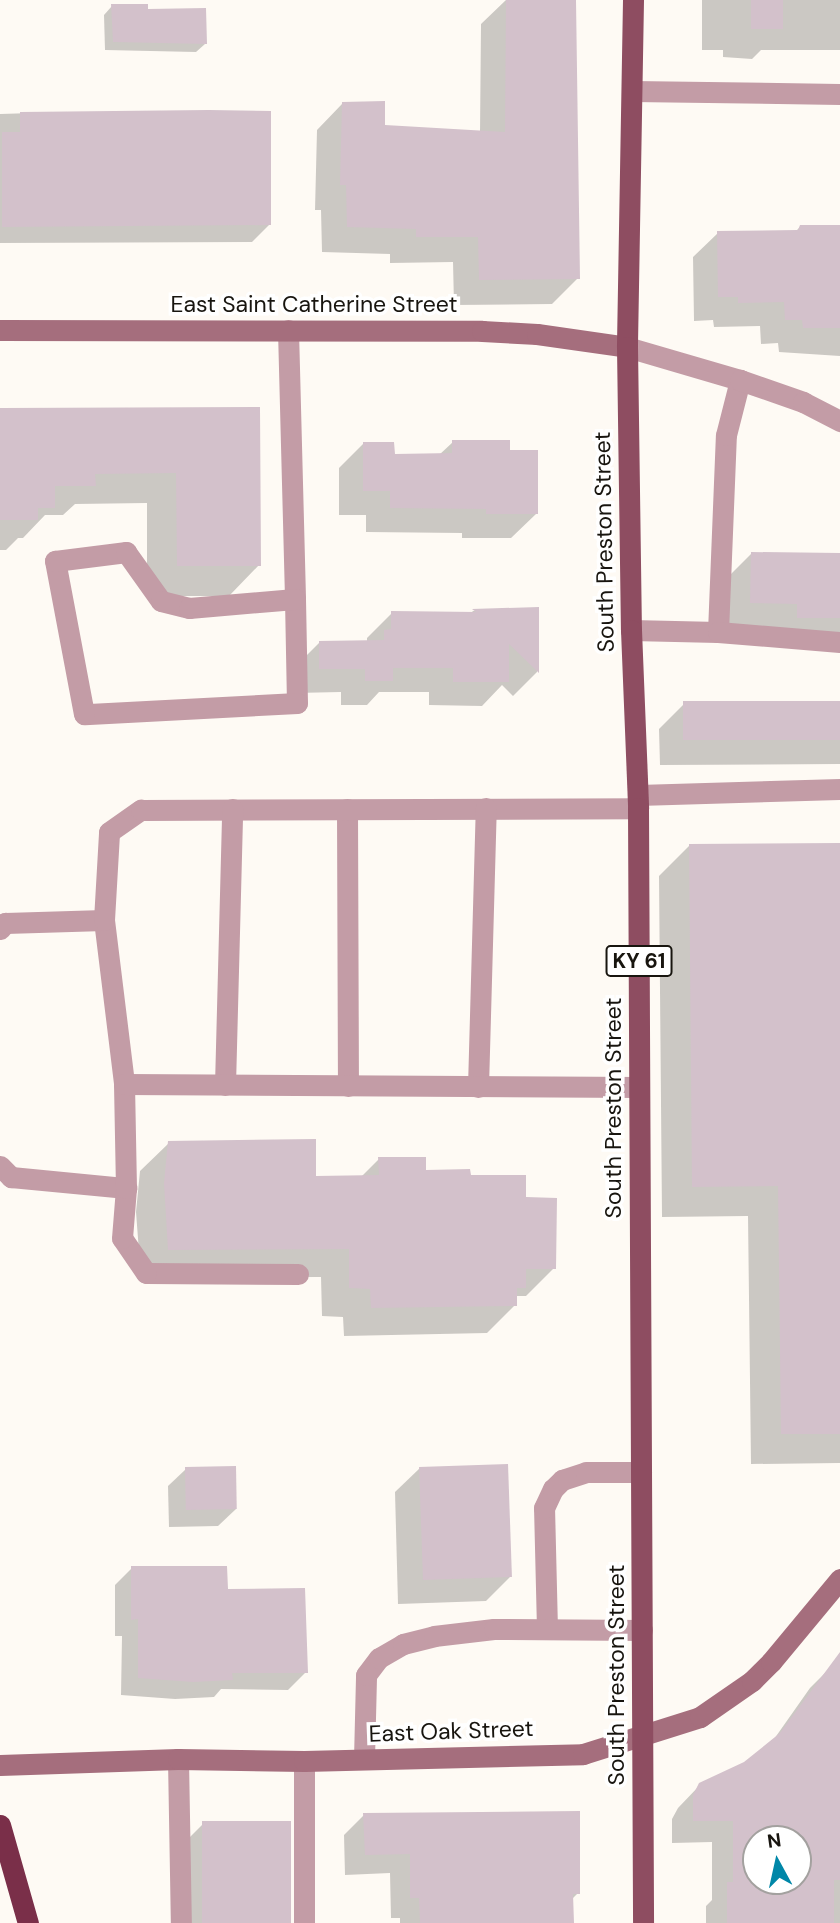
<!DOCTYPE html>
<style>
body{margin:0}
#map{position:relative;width:840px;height:1923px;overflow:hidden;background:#fefaf4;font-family:"DM Sans",sans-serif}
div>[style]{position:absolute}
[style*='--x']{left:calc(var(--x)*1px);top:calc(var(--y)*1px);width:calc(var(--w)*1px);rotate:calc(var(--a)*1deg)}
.shadow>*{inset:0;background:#0003}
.building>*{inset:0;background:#d3c1cb;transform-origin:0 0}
.lane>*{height:21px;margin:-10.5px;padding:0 10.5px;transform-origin:10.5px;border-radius:10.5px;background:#c39ca6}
.street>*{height:21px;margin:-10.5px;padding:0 10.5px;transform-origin:10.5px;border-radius:10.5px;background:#c39ca6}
.secondary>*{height:21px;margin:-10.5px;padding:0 10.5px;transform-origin:10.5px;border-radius:10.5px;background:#a56e7d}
.primary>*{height:21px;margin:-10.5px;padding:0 10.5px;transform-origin:10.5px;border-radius:10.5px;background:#8e4d61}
.highway>*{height:21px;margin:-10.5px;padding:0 10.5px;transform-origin:10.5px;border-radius:10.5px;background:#7a2f49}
span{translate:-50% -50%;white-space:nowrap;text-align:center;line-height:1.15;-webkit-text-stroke:7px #fff;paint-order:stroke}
.shield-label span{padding:2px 5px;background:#fff;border:2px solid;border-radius:5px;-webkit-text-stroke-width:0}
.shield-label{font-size:21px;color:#18150f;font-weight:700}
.street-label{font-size:23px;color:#18150f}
.north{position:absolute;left:742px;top:1825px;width:70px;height:70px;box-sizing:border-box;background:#fff;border:2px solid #a3a19f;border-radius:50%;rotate:352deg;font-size:19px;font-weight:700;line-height:28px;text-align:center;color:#18150f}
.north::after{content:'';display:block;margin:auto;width:24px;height:32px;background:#0087a8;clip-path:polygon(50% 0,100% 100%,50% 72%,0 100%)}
</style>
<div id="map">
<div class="shadow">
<i style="clip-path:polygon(506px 0,574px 0,578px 278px,552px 304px,454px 305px,453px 262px,390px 263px,390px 254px,322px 252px,321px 210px,315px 210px,317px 130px,342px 104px,384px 127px,480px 132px,481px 24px)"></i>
<i style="clip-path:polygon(702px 0,840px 0,840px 50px,761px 50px,752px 59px,723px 57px,723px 50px,702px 50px)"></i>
<i style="clip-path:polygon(112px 6px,147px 10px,205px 44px,196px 52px,105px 50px,104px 15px)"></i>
<i style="clip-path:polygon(33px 113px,269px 225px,252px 242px,0 243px,0 114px)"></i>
<i style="clip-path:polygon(840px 226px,840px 356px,779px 352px,778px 343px,761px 344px,760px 326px,714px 327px,713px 320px,694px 321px,693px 257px,718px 233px,796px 231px,800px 227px)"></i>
<i style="clip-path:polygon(259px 408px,259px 565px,229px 596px,147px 596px,147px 503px,75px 504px,63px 515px,45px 515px,23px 538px,18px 538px,6px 550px,0 550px,0 410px)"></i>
<i style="clip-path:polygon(453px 442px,509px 452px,536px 514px,511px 538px,462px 538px,462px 533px,366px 532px,366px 515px,339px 515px,339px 468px,364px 443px,393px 456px,439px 455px)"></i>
<i style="clip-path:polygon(751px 554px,840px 554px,840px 643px,726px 627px,727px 578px)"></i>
<i style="clip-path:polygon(538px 608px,537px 672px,513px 696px,502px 685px,482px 706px,429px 705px,429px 692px,379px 692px,367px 705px,341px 705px,341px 692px,295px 693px,295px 667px,320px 642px,367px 642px,367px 638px,392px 613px,470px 614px,473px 611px)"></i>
<i style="clip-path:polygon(840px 703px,840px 764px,660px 765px,659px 729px,684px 704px)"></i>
<i style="clip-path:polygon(840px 845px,840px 1463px,751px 1464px,748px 1216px,662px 1217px,659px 876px,689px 846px)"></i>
<i style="clip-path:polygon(169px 1143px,314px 1177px,361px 1177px,379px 1159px,424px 1172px,469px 1177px,525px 1199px,554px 1268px,526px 1296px,515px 1296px,515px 1305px,487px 1333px,344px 1336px,343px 1317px,322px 1316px,321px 1277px,141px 1278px,136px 1212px,140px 1171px)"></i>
<i style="clip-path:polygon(420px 1468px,511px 1576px,486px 1601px,398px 1604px,395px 1492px)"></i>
<i style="clip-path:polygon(186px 1469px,236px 1509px,218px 1526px,169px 1527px,168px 1486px)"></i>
<i style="clip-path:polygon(132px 1568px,227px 1591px,306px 1672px,288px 1690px,221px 1689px,214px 1697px,175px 1699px,121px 1695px,122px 1636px,115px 1636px,115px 1585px)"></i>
<i style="clip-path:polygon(evenodd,832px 1666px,840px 1666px,840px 1923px,706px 1923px,706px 1906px,712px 1900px,712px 1842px,672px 1843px,672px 1819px,678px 1808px,700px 1785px,739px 1767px,772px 1742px,810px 1688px,832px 1666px,756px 1839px,798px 1839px,798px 1881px,756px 1881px,756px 1839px)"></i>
<i style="clip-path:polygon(364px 1815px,578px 1893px,571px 1900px,572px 1923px,400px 1923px,400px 1918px,391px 1918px,390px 1873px,345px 1875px,344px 1835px)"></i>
<i style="clip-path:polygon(203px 1824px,289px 1923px,179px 1923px,178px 1849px)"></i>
</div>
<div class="building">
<i style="clip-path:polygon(506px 0,576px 0,580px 279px,479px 280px,478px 237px,416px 237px,416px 229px,347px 227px,346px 185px,340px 185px,342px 102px,385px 101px,385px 125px,505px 132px)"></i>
<i style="left:751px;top:0;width:32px;height:29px"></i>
<i style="clip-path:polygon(111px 4px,148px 4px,148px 9px,206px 8px,207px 44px,113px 42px)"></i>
<i style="clip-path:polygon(209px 110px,271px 111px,271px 225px,2px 227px,2px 132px,20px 132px,20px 112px)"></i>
<i style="clip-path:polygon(800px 225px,840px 225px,840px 328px,803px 328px,802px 320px,785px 320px,784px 302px,738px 303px,738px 297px,718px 297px,717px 231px,798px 230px)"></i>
<i style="clip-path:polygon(260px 407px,261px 566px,177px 566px,176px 473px,95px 474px,96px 486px,55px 486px,55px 508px,38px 508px,38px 520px,0 520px,0 408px)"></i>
<i style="clip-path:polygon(452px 440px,510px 440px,510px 450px,538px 450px,538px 514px,486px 514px,486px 509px,390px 508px,390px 491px,363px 491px,363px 442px,394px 442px,395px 454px,452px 453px)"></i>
<i style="clip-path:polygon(751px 552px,840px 553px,840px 618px,797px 618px,797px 604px,750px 603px)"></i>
<i style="clip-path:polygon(539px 607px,539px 673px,509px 644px,509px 682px,453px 682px,453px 668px,393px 668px,393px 681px,365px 681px,365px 669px,319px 669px,319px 641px,384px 640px,384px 630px,391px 629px,391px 611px,476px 612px,472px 609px)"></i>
<i style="left:840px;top:701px;width:39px;height:157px;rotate:90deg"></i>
<i style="clip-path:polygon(840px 843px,840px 1434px,781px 1434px,778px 1186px,692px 1187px,689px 844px)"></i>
<i style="clip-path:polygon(316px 1139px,316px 1176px,379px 1175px,378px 1157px,426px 1157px,426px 1170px,470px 1169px,471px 1175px,526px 1175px,526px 1197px,557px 1198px,556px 1269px,526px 1269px,526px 1288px,517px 1288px,517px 1306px,371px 1308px,370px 1289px,349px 1288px,349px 1249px,168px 1250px,164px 1183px,168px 1141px)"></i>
<i style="left:508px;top:1464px;width:113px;height:89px;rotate:88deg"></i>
<i style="left:236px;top:1466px;width:43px;height:51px;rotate:89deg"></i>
<i style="clip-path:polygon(131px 1566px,227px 1566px,228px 1589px,305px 1588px,308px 1673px,232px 1673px,233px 1680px,193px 1682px,138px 1678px,138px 1619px,131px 1620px)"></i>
<i style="clip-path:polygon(evenodd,840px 1652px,840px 1880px,834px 1880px,834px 1923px,727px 1923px,727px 1882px,733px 1882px,733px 1821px,693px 1821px,693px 1795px,699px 1783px,744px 1762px,780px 1733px,840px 1652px,756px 1839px,798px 1839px,798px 1881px,756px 1881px,756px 1839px)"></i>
<i style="clip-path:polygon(580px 1811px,580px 1894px,573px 1894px,574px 1923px,420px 1923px,419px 1898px,410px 1898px,410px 1854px,365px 1855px,363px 1813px)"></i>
<i style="left:291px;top:1821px;width:102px;height:89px;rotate:90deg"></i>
</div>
<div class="lane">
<i style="--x:632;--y:91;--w:208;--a:0.8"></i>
<i style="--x:288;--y:330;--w:269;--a:88.5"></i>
<i style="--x:295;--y:599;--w:104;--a:88.9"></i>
<i style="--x:297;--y:703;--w:213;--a:177"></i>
<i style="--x:84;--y:714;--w:156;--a:-100.7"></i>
<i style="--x:55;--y:561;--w:72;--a:-7.2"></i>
<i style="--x:126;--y:552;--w:60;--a:54.5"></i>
<i style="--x:161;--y:601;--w:29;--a:14"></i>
<i style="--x:189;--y:608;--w:106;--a:-4.9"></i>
<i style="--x:631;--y:630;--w:87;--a:1.3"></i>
<i style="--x:718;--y:632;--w:197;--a:-87.7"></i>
<i style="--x:726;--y:435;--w:57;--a:-75.7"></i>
<i style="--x:718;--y:632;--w:122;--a:4.7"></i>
<i style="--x:347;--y:809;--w:277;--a:89.8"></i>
<i style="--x:104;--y:920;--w:165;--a:83"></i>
<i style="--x:0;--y:929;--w:8;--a:-50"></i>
<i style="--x:5;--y:923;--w:99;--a:-1.7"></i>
<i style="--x:104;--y:920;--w:88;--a:-86.7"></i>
<i style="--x:109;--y:832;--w:39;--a:-35"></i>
<i style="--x:141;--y:810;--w:497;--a:-0.2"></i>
<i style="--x:225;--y:1085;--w:276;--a:-88.5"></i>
<i style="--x:478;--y:1087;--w:279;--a:-88.4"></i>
<i style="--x:0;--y:1166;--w:16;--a:45"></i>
<i style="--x:11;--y:1177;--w:116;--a:5.5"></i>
<i style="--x:298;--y:1274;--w:152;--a:-179.6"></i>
<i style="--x:146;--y:1273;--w:42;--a:-124.4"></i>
<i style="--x:122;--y:1238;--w:50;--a:-85.4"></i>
<i style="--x:126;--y:1188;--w:104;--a:-91.1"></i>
<i style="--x:124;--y:1084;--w:515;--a:0.33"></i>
<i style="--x:547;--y:1629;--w:121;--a:-91.4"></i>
<i style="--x:544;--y:1508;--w:21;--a:-65"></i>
<i style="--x:553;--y:1489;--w:13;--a:-45"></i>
<i style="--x:562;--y:1480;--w:25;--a:-18"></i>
<i style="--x:586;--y:1472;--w:55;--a:0"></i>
<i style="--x:178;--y:1759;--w:164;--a:89"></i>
<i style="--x:364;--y:1759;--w:84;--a:-88.6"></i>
<i style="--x:366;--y:1675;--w:21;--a:-53"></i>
<i style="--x:379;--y:1658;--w:28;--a:-30"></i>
<i style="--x:403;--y:1644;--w:32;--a:-14"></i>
<i style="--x:434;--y:1636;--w:60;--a:-6.7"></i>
<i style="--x:494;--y:1629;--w:148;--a:0.4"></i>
<i style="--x:304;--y:1923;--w:162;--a:-90"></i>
</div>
<div class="street">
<i style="--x:627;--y:347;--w:118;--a:16.3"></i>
<i style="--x:740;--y:380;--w:67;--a:19.2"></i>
<i style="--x:803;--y:402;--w:42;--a:27.2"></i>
<i style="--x:638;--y:795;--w:202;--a:-1.7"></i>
</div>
<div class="secondary">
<i style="--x:0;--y:330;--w:482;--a:0.1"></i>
<i style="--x:482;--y:331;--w:55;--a:3.1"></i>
<i style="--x:537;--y:334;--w:91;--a:8.2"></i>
<i style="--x:0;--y:1765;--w:178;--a:-1.9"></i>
<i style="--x:178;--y:1759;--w:126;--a:0.9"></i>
<i style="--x:304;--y:1761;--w:279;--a:-1.4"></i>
<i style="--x:583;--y:1754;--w:123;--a:-17.5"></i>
<i style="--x:700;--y:1717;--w:63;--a:-34.7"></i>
<i style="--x:752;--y:1681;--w:27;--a:-45"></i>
<i style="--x:771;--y:1662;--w:108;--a:-50.3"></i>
</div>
<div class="primary">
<i style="--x:633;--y:0;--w:347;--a:91"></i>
<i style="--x:627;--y:347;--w:283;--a:89.2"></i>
<i style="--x:631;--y:630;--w:178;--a:87.7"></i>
<i style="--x:638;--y:808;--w:1115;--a:89.74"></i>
</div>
<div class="highway">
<i style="--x:0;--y:1825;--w:102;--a:74.1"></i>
</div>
<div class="shield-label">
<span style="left:639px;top:961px">KY 61</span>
</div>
<div class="street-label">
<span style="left:314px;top:304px">East Saint Catherine Street</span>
<span style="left:604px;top:542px;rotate:-91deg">South Preston Street</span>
<span style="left:613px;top:1108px;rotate:-90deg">South Preston Street</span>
<span style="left:616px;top:1675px;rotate:-90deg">South Preston Street</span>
<span style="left:451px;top:1731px;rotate:-2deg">East Oak Street</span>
</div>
<div class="north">N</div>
</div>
